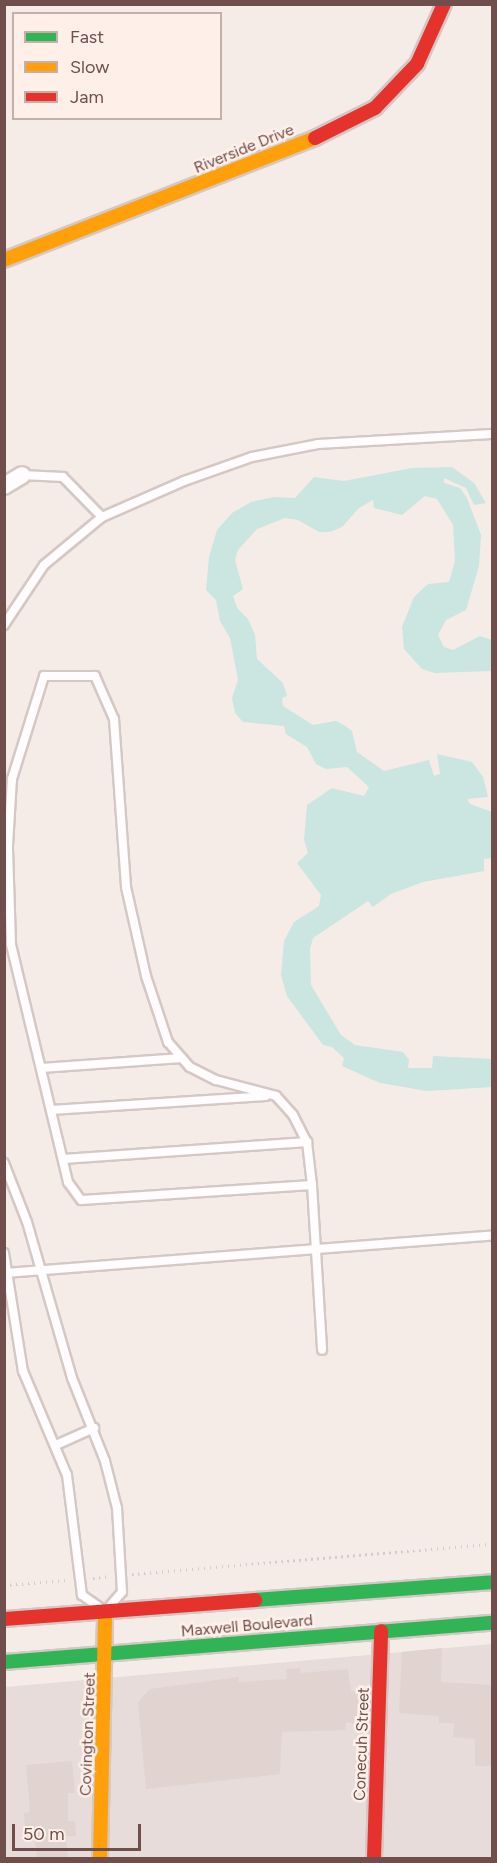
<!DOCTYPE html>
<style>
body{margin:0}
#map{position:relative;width:497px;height:1863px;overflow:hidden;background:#f5ece8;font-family:Figtree,sans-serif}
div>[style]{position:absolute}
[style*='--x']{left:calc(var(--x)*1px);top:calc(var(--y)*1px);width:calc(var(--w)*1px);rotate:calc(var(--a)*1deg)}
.industrial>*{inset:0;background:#e7dcd9}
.water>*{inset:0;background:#cbe5e0}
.building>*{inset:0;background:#e1d3d0}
.path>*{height:3px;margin-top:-1.5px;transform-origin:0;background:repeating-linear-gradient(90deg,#d5cbca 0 1.5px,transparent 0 6px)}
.roads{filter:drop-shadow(2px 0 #d4c8c5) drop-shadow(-2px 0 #d4c8c5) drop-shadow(0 2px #d4c8c5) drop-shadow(0 -2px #d4c8c5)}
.lane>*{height:8px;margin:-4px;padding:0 4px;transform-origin:4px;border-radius:4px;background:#fefcfc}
.street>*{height:16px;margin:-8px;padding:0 8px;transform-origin:8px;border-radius:8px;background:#fefcfc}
.fast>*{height:14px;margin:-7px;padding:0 7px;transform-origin:7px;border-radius:7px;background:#30b455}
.slow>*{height:14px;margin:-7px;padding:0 7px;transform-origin:7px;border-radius:7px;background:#ff9f0a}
.jam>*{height:14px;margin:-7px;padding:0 7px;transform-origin:7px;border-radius:7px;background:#e5322d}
span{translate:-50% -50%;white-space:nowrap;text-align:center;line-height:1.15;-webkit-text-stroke:5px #fef0e9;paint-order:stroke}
.street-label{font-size:16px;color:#704e4b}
.frame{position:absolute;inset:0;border:6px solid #704e4b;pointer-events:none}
.legend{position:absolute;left:12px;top:12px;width:210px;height:108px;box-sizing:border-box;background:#fef0e9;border:2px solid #c5afaa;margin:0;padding:8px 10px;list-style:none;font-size:18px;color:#704e4b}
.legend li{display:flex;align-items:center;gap:12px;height:30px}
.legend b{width:30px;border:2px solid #c5afaa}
.scale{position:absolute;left:12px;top:1824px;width:129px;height:27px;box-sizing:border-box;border:3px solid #704e4b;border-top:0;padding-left:8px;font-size:18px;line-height:21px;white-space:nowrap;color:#704e4b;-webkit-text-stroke:4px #fef0e9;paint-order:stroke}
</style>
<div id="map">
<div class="industrial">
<i style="clip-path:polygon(492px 1644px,492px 1858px,5px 1858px,5px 1687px)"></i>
</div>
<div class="water">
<i style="clip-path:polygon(452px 467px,474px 483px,486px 503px,474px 505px,466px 488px,444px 478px,444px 483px,460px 488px,467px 498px,481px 535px,479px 566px,466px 610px,446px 620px,438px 635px,444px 647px,453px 650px,480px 636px,492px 640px,492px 671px,435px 673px,422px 669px,404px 649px,402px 627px,414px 597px,428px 584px,449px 582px,455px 561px,453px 525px,437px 499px,425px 496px,402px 515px,374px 508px,373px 500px,359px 508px,342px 527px,330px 532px,319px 532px,298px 520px,285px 518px,257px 529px,238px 550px,235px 560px,243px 589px,233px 596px,237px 608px,248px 619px,255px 635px,257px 659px,283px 683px,287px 696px,282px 698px,283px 706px,313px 725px,336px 721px,344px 725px,352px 731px,357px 752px,384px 771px,429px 760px,434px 776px,440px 774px,437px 754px,472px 762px,483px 777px,488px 797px,467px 799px,470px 804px,492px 812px,492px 858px,484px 859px,484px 871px,423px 882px,391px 894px,373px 907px,368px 901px,313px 938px,310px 949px,311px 985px,341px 1035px,355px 1045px,403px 1052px,409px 1060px,408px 1068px,432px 1068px,433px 1056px,492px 1059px,492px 1087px,427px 1091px,380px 1083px,342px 1066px,344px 1058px,332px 1047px,323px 1045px,287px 996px,281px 975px,284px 941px,294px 922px,319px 906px,321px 895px,297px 863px,308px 853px,304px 840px,307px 805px,332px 788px,364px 796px,369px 787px,347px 767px,326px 769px,316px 764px,307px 747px,286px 734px,284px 726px,243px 722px,235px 713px,232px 698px,238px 680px,230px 638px,220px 621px,216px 600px,206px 590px,209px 557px,217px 530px,232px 513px,251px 502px,274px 497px,295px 498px,314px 477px,344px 481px,412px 468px)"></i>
</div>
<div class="building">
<i style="clip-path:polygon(442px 1648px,441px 1682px,492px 1685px,492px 1766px,475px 1766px,475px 1739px,453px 1737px,454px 1723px,439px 1723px,439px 1716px,399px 1713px,402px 1652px)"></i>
<i style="clip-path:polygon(300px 1668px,301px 1673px,348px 1669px,351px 1691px,363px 1692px,362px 1725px,346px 1722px,345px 1730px,282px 1732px,280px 1774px,146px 1789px,138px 1702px,150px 1689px,239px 1677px,239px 1682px,287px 1679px,286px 1669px)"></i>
<i style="clip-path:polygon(72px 1761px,75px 1793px,68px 1793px,68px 1821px,75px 1821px,76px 1836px,66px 1836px,68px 1858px,37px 1858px,35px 1839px,26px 1840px,24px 1813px,30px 1812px,26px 1765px)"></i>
</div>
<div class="path">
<i style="--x:132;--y:1574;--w:361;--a:-4.8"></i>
<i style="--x:93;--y:1578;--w:17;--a:-7"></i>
<i style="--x:4;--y:1585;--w:64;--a:-4.5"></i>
</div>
<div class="roads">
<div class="lane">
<i style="--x:102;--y:517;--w:90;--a:-23.7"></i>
<i style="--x:184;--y:481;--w:72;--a:-19.4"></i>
<i style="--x:252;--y:457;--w:67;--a:-11.1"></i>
<i style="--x:318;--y:444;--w:174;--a:-3.3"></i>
<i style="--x:4;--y:625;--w:72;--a:-56.3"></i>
<i style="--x:44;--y:565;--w:75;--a:-39.6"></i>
<i style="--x:102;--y:517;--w:56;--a:-134.3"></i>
<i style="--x:63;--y:477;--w:41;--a:-177.2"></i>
<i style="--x:41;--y:1068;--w:141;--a:-4.1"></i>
<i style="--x:51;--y:1110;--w:215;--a:-3.7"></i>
<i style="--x:63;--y:1159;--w:245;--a:-4"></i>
<i style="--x:4;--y:1163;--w:63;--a:68.7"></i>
<i style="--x:27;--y:1222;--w:162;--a:73.9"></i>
<i style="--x:72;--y:1378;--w:89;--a:68.3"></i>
<i style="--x:105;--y:1461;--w:49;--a:75.7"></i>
<i style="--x:117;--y:1508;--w:84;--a:86.6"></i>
<i style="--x:122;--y:1592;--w:20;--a:131"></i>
<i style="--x:312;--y:1185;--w:231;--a:176.3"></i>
<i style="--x:81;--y:1200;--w:22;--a:-126"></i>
<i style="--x:68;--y:1182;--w:245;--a:-103.5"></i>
<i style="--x:11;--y:944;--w:98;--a:-91.8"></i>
<i style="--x:8;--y:846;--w:67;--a:-86.6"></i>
<i style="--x:12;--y:779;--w:108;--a:-72.7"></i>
<i style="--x:44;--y:676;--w:51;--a:0"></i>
<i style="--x:95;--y:676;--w:47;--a:66.2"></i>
<i style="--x:114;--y:719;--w:168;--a:85.9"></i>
<i style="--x:126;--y:887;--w:91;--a:77.3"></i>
<i style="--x:146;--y:976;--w:70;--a:71.6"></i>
<i style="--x:168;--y:1042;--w:33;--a:49"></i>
<i style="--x:190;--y:1067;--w:29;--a:27"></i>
<i style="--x:216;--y:1080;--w:62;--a:14.9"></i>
<i style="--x:276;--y:1096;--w:25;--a:48"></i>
<i style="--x:293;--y:1115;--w:30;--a:63"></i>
<i style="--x:307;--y:1142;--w:43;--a:83.4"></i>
<i style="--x:312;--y:1185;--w:165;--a:86.5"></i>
<i style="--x:4;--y:1253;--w:120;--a:80.9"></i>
<i style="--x:23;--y:1371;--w:113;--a:67.1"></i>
<i style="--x:67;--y:1475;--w:121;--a:82.9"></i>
<i style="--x:82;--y:1595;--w:21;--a:35"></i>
<i style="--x:6;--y:1273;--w:487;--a:-4.4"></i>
<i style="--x:56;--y:1445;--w:42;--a:-24.1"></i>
</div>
<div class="street">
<i style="--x:4;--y:486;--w:21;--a:-31"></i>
</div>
<div class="fast">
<i style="--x:255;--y:1600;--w:238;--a:-4.3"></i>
<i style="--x:4;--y:1662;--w:490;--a:-4.6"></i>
</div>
<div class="slow">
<i style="--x:4;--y:260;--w:334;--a:-21.4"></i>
<i style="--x:100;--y:1858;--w:247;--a:-88.8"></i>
</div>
<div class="jam">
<i style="--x:315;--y:138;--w:67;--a:-26.6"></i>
<i style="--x:375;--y:108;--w:61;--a:-46.3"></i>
<i style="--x:417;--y:64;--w:66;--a:-65.8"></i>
<i style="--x:4;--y:1619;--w:252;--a:-4.3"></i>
<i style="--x:374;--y:1858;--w:227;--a:-88.2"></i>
</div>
</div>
<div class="street-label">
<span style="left:244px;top:149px;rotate:-22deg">Riverside Drive</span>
<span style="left:247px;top:1626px;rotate:-5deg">Maxwell Boulevard</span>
<span style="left:88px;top:1734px;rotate:-88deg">Covington Street</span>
<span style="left:362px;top:1744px;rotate:-88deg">Conecuh Street</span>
</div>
<div class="frame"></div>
<ul class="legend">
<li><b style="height:8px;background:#30b455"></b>Fast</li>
<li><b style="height:8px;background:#ff9f0a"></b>Slow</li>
<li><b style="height:8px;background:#e5322d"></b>Jam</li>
</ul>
<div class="scale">50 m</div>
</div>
